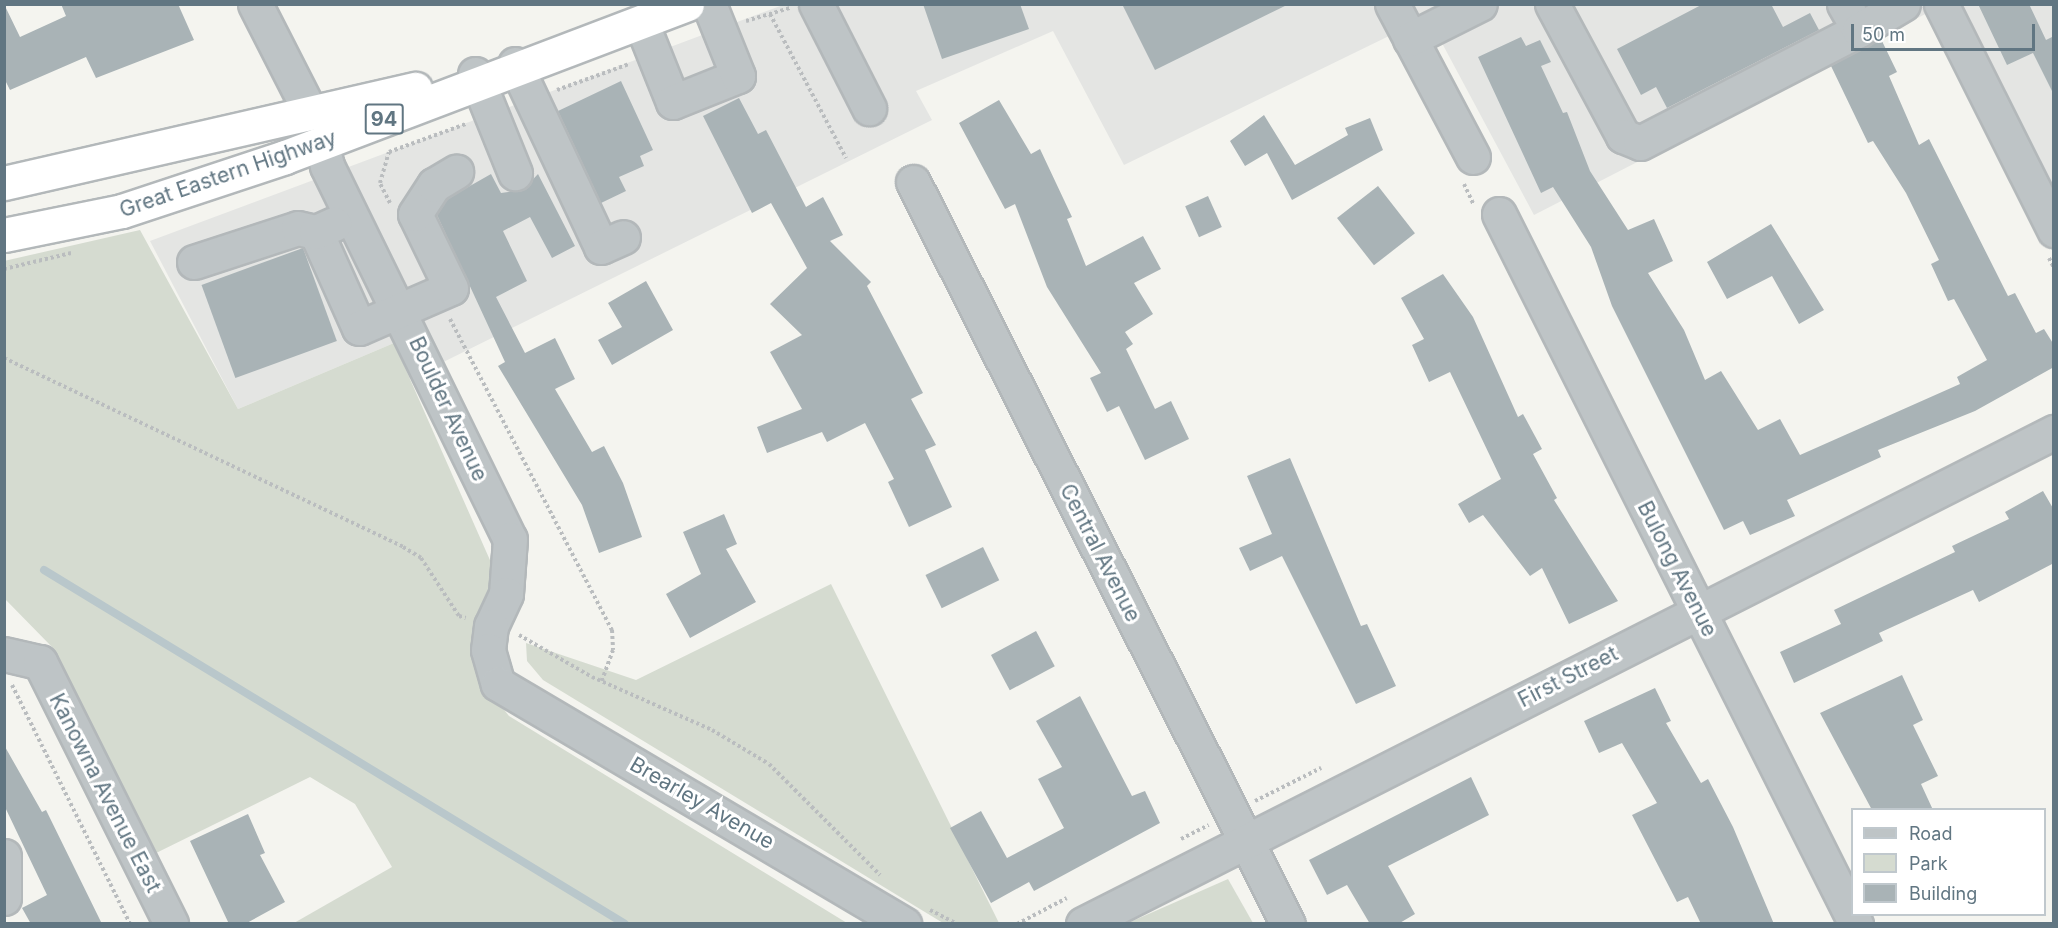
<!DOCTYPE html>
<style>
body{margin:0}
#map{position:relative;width:2058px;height:928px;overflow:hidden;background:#f4f4ef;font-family:Inter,sans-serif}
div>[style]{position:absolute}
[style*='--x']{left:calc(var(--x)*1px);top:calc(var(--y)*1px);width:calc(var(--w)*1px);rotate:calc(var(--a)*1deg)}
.built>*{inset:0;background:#e4e5e3}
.green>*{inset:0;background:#d5dbd0}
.stream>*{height:8px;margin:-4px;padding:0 4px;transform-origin:4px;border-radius:4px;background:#b9c7cb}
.building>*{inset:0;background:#a9b3b6;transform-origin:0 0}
.path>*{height:4px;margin-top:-2px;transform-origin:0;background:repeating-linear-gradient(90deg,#babdbf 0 3px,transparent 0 6px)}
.roads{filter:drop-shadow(2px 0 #b3b8ba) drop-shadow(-2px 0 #b3b8ba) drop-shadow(0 2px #b3b8ba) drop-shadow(0 -2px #b3b8ba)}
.minor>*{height:33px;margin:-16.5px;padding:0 16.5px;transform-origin:16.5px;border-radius:16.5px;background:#bec4c6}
.highway>*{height:33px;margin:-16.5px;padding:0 16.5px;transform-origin:16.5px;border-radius:16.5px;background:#fff}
span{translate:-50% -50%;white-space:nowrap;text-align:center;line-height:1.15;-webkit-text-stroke:6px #fff;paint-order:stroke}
.shield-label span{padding:2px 4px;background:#fff;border:2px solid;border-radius:4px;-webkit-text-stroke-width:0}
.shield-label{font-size:20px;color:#617682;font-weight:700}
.street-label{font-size:21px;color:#617682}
.frame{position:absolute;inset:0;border:6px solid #617682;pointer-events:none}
.legend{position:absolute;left:1851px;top:808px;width:195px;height:108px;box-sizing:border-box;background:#fff;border:2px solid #c0c8cd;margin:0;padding:8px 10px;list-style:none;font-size:18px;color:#617682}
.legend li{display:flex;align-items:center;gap:12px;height:30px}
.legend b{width:30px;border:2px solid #c0c8cd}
.scale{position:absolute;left:1851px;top:24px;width:184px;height:27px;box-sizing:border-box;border:3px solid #617682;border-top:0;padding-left:8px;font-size:18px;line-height:21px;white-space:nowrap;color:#617682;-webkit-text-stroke:4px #fff;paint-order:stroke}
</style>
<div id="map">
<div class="built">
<i style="clip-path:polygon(783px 5px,2053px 5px,2053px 231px,1941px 6px,1534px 215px,1428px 17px,1124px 165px,1053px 31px,916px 91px,932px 120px,409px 379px,394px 343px,238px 409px,150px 241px)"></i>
</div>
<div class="green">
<i style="clip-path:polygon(140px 230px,238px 409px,394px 343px,497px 576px,475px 620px,475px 662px,486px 687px,509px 716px,847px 923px,294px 923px,392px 867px,355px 804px,310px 777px,148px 857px,52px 647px,5px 599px,4px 261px)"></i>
<i style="clip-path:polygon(831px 584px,999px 923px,943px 923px,543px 680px,527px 661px,526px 643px,636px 680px)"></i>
<i style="clip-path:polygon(1228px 879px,1253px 923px,1128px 923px)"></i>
</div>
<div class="stream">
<i style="--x:44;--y:570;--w:680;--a:31.35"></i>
</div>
<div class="building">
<i style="clip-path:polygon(4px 4px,20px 37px,66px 16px,61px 4px,178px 4px,194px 40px,96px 78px,86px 57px,10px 90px,4px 78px)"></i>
<i style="clip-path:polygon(923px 4px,1020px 4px,1029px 29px,942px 59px)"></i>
<i style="clip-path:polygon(1122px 4px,1289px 4px,1155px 70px)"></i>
<i style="clip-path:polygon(1703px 4px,1771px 4px,1783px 27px,1810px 13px,1819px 30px,1667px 108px,1656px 87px,1641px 95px,1617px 49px)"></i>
<i style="clip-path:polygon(1978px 4px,2029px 4px,2046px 40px,2054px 36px,2054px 95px,2033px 53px,2007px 65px)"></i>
<i style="clip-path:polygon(1521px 37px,1526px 46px,1540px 40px,1551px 62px,1541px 66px,1563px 113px,1567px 112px,1590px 171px,1628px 230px,1654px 219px,1673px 261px,1648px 273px,1684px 330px,1705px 380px,1721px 371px,1758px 430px,1780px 419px,1800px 455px,1960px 384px,1957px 377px,1987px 360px,1954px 299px,1948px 301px,1931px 264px,1939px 260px,1906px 193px,1873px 141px,1868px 143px,1831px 66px,1881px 39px,1897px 72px,1889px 76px,1919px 145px,1929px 139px,2008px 296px,2015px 293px,2036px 333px,2044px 329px,2054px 345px,2054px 367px,1975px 411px,1878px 450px,1881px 457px,1787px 500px,1795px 516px,1750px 535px,1743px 521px,1724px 530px,1612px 306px,1591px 247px,1553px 187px,1541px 193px,1478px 57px)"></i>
<i style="clip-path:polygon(621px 81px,653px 150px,640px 156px,644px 166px,619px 177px,626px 191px,601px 203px,558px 111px)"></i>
<i style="clip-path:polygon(739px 98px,758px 134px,766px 130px,806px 207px,823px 197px,843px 235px,830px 241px,871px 282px,867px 286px,923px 393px,911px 399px,936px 445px,925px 450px,952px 507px,909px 527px,888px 482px,894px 479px,865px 423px,827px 442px,822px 432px,767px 453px,757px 427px,802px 409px,770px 352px,802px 335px,770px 304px,807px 268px,771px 203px,752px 213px,703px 116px)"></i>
<i style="clip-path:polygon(999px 100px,1031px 154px,1040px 149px,1072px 217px,1067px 219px,1086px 266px,1143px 236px,1161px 269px,1134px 283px,1153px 314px,1125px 332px,1133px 344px,1126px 349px,1155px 409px,1171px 401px,1189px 439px,1145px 460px,1119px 406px,1107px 412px,1090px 378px,1101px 373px,1047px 287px,1015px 204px,1005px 209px,959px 123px)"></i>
<i style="clip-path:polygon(1264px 115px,1295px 165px,1348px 135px,1345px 128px,1370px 118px,1383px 150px,1292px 200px,1267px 153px,1245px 166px,1230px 141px)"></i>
<i style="clip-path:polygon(491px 174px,501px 193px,523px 190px,538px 174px,575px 246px,552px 258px,530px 217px,503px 231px,527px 281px,496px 297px,525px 353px,555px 338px,575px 379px,555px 389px,592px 452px,604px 446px,623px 483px,642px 537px,599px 553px,582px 505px,498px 366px,505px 362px,437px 215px,447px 199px)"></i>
<i style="left:1378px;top:186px;width:60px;height:52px;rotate:52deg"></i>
<i style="left:1208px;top:196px;width:34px;height:25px;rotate:66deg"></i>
<i style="clip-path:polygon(1771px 224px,1824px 310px,1799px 324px,1772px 276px,1727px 299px,1707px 262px)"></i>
<i style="left:303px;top:248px;width:99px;height:108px;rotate:70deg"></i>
<i style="clip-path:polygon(1443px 274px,1473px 317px,1518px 417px,1523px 414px,1542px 449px,1533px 454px,1557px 498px,1554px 500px,1618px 601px,1569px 624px,1542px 568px,1530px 576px,1483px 515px,1469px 523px,1458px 504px,1501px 479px,1450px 372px,1429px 382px,1412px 345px,1424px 339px,1401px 298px)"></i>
<i style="clip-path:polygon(646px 281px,673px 330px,612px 365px,598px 340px,622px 327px,608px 303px)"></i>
<i style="clip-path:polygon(1290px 458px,1361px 626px,1367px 624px,1396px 686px,1356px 704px,1282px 556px,1250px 571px,1239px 548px,1272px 534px,1247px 476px)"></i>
<i style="clip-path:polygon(2043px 491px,2054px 510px,2054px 563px,1979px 602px,1973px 590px,1879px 633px,1883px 641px,1794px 683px,1780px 652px,1841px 624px,1834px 610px,1955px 552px,1952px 546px,2009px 519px,2005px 512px)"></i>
<i style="clip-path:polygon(724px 514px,737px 544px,726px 549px,756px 602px,690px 638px,666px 594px,701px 574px,683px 532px)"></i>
<i style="left:983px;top:547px;width:37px;height:64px;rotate:64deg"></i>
<i style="left:1036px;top:631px;width:40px;height:51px;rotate:62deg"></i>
<i style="clip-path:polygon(1902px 675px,1923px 720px,1913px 725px,1938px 776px,1921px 784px,1933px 810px,1872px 810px,1820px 713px)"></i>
<i style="clip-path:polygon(1655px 688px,1671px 721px,1666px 723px,1701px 783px,1708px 779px,1733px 827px,1774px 924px,1701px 924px,1688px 897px,1677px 902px,1632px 815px,1657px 803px,1622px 743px,1599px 753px,1584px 721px)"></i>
<i style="clip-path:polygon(1080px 696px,1132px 796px,1145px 791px,1160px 823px,1034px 891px,1029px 882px,991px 903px,950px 828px,981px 811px,1007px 858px,1064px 828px,1038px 779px,1062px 767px,1036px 721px)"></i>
<i style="clip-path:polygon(4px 745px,42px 812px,46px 810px,102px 924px,31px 924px,22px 908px,47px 895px,4px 805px)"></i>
<i style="clip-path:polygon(1471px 777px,1489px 815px,1388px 866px,1415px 914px,1398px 924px,1370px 924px,1347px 885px,1327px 895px,1309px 860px)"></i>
<i style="clip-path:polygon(248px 814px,265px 853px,260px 855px,285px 902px,245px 924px,229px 924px,190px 841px)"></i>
</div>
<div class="path">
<i style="--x:770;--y:14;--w:163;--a:62.2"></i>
<i style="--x:746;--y:21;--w:46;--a:-16.5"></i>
<i style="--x:557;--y:90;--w:77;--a:-19.9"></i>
<i style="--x:1464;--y:184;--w:23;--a:65"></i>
<i style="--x:390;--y:203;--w:22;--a:-117"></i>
<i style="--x:380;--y:183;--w:32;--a:-74"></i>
<i style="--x:389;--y:152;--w:82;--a:-20"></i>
<i style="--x:2049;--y:258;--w:11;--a:63"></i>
<i style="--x:4;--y:269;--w:69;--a:-13.4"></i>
<i style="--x:450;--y:319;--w:351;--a:62.5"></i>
<i style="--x:612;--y:630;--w:20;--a:87"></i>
<i style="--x:613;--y:650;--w:33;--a:110"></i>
<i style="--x:4;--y:358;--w:441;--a:25.3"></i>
<i style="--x:403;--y:547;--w:21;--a:31"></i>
<i style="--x:421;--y:558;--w:69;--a:56.8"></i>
<i style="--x:459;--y:616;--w:7;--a:16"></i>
<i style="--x:519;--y:635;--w:84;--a:29.9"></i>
<i style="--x:592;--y:677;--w:131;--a:23.8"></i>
<i style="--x:712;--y:730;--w:66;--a:30.8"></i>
<i style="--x:769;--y:764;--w:157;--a:45"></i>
<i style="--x:12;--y:685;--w:267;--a:63.7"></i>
<i style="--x:1255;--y:801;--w:74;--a:-26.6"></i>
<i style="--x:1181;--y:839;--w:31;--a:-27"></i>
<i style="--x:930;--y:910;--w:28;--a:27"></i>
<i style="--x:1017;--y:924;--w:56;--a:-27.5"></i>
</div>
<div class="roads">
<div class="minor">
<i style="--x:255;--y:4;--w:123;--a:63"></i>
<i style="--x:816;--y:4;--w:117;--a:63"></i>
<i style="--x:1392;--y:4;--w:173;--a:62.1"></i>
<i style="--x:1552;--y:4;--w:150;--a:61.7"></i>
<i style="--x:1623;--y:136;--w:18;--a:22"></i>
<i style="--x:1640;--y:143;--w:246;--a:-27.3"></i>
<i style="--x:1844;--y:4;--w:30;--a:60"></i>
<i style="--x:1859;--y:30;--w:51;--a:-30.6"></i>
<i style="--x:1941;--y:4;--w:253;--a:63.4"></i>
<i style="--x:641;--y:22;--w:86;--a:68.2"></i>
<i style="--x:673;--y:102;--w:70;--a:-21.8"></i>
<i style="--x:738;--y:76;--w:78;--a:-111.9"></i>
<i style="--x:1410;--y:39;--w:78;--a:-26.6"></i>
<i style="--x:515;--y:64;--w:202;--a:64.8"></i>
<i style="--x:601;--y:247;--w:24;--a:-24"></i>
<i style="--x:475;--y:74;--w:107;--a:68"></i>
<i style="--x:321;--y:143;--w:24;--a:75"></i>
<i style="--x:327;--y:166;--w:415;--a:63.9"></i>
<i style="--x:510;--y:539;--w:55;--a:94.2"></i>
<i style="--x:506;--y:594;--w:35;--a:115"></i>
<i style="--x:491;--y:626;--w:24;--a:97"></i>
<i style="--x:488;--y:650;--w:35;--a:74"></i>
<i style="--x:498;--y:684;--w:472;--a:30.6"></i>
<i style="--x:913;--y:182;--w:831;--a:63.19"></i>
<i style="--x:1499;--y:214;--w:795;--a:63.31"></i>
<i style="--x:316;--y:232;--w:105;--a:65.9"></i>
<i style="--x:359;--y:328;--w:100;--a:-23.5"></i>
<i style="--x:451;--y:288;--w:82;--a:-115.9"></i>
<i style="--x:415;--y:214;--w:35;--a:-57"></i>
<i style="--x:434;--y:185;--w:26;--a:-31"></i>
<i style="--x:194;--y:262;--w:109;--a:-18.1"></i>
<i style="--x:298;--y:228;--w:18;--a:13"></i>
<i style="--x:316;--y:232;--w:20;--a:-24"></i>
<i style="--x:4;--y:654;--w:37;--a:13"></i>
<i style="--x:40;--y:662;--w:293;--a:63.4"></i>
<i style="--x:4;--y:856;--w:42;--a:90"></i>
<i style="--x:1083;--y:924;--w:1089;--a:-26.87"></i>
</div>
<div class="highway">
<i style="--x:4;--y:183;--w:422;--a:-12.9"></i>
<i style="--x:4;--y:235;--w:120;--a:-11.5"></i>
<i style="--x:122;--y:211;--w:172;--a:-18.3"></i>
<i style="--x:285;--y:157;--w:430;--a:-20.8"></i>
</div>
</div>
<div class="shield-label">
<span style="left:384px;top:119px">94</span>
</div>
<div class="street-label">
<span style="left:228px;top:174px;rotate:-19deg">Great Eastern Highway</span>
<span style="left:448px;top:409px;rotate:65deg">Boulder Avenue</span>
<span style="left:1100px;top:553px;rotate:63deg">Central Avenue</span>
<span style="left:1677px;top:569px;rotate:63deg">Bulong Avenue</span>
<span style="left:1568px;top:677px;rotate:-27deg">First Street</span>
<span style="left:105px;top:793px;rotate:63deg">Kanowna Avenue East</span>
<span style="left:702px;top:803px;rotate:30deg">Brearley Avenue</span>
</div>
<div class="frame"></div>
<ul class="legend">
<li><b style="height:8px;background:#bec4c6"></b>Road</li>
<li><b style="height:16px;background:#d5dbd0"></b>Park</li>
<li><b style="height:16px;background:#a9b3b6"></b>Building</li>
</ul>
<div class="scale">50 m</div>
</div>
